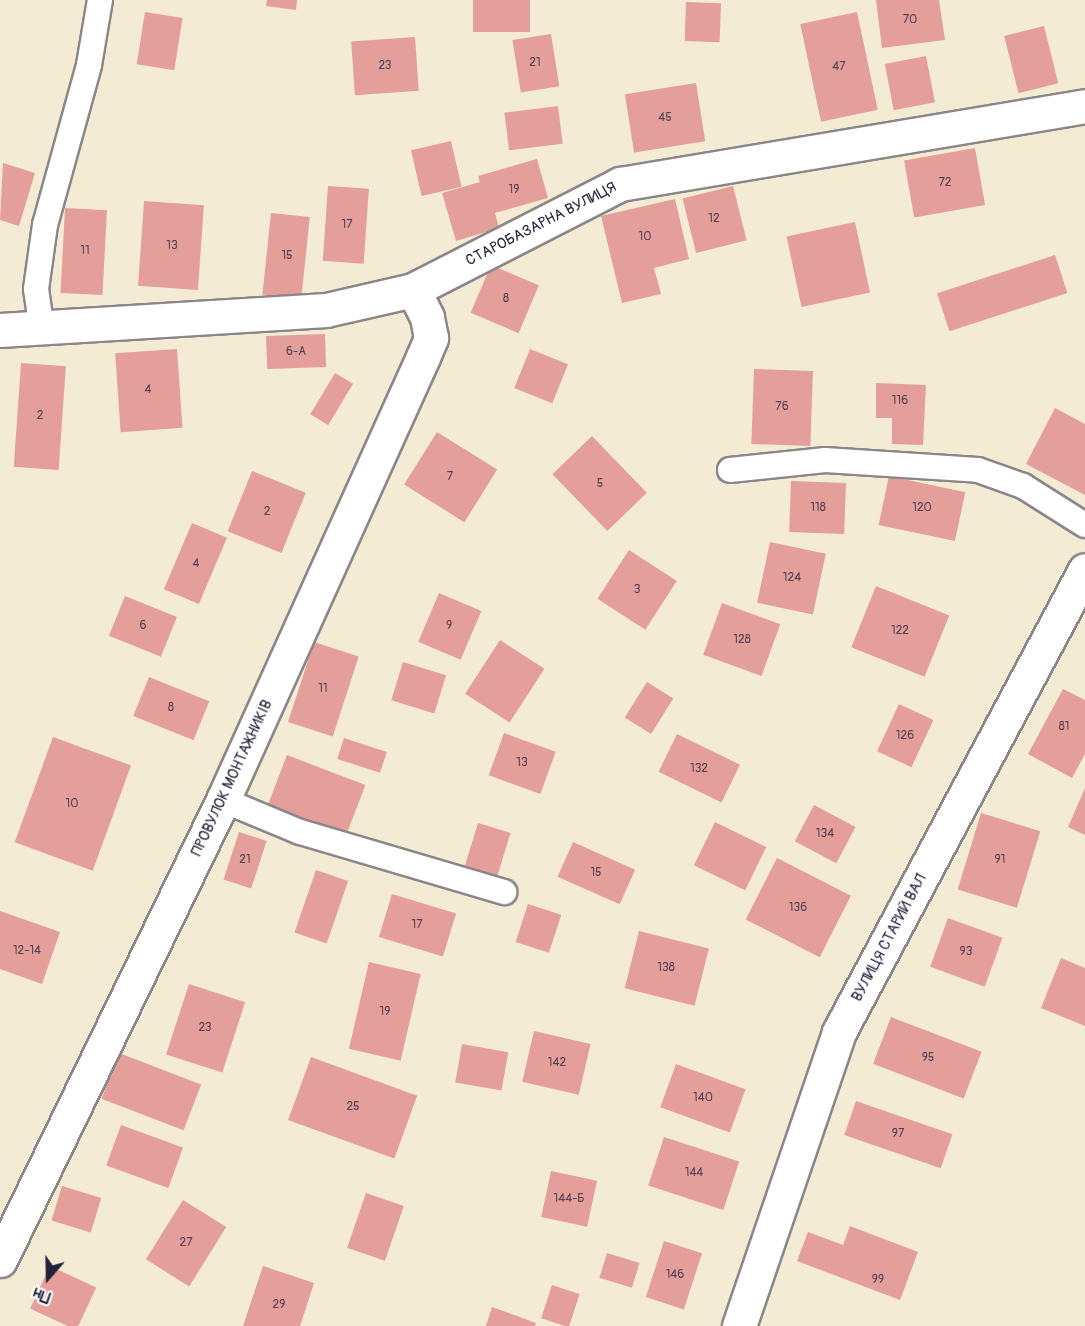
<!DOCTYPE html>
<meta charset="utf-8">
<style>
body{margin:0}
#map{position:relative;width:1085px;height:1326px;overflow:hidden;background:#f4ebd5;font-family:Pangolin,sans-serif}
div>[style]{position:absolute}
[style*='--x']{left:calc(var(--x)*1px);top:calc(var(--y)*1px);width:calc(var(--w)*1px);rotate:calc(var(--a)*1deg)}
.building>*{inset:0;background:#e59f9b;transform-origin:0 0}
.roads{filter:drop-shadow(2px 0 #8b8688) drop-shadow(-2px 0 #8b8688) drop-shadow(0 2px #8b8688) drop-shadow(0 -2px #8b8688)}
.lane>*{height:24px;margin:-12px;padding:0 12px;transform-origin:12px;border-radius:12px;background:#fff}
.street>*{height:33px;margin:-16.5px;padding:0 16.5px;transform-origin:16.5px;border-radius:16.5px;background:#fff}
span{translate:-50% -50%;white-space:nowrap;text-align:center;line-height:1.15;-webkit-text-stroke:4.5px #fff;paint-order:stroke}
.number-label{font-size:12px;color:#534153}
.number-label span{-webkit-text-stroke-width:0}
.street-label{font-size:15px;color:#22223b}
.north{position:absolute;left:18px;top:1248px;width:60px;height:60px;-webkit-text-stroke:4px #fff;paint-order:stroke;rotate:200deg;font-size:16px;font-weight:700;line-height:24px;text-align:center;color:#22223b}
.north::after{content:'';display:block;margin:auto;width:21px;height:27px;background:#22223b;clip-path:polygon(50% 0,100% 100%,50% 72%,0 100%)}
</style>
<div id="map">
<div class="building">
<i style="clip-path:polygon(267px 0,297px 0,296px 10px,266px 6px)"></i>
<i style="left:473px;top:0;width:57px;height:32px"></i>
<i style="clip-path:polygon(876px 0,939px 0,945px 40px,882px 48px)"></i>
<i style="left:686px;top:2px;width:35px;height:39px;rotate:2deg"></i>
<i style="left:145px;top:12px;width:38px;height:53px;rotate:9deg"></i>
<i style="left:857px;top:12px;width:100px;height:58px;rotate:78deg"></i>
<i style="left:1044px;top:26px;width:59px;height:41px;rotate:76deg"></i>
<i style="left:551px;top:34px;width:53px;height:39px;rotate:81deg"></i>
<i style="left:415px;top:37px;width:54px;height:64px;rotate:86deg"></i>
<i style="left:926px;top:56px;width:47px;height:42px;rotate:79deg"></i>
<i style="left:696px;top:83px;width:59px;height:72px;rotate:81deg"></i>
<i style="left:558px;top:106px;width:38px;height:54px;rotate:83deg"></i>
<i style="left:451px;top:141px;width:47px;height:41px;rotate:77deg"></i>
<i style="left:975px;top:148px;width:58px;height:72px;rotate:80deg"></i>
<i style="clip-path:polygon(537px 159px,548px 198px,495px 213px,499px 228px,456px 241px,442px 193px,480px 182px,478px 176px)"></i>
<i style="clip-path:polygon(3px 163px,35px 173px,19px 226px,0 220px)"></i>
<i style="left:328px;top:186px;width:41px;height:75px;rotate:4deg"></i>
<i style="left:733px;top:186px;width:56px;height:52px;rotate:76deg"></i>
<i style="clip-path:polygon(675px 199px,689px 259px,654px 268px,661px 294px,622px 303px,601px 216px)"></i>
<i style="left:144px;top:201px;width:60px;height:85px;rotate:4deg"></i>
<i style="left:65px;top:208px;width:42px;height:85px;rotate:3deg"></i>
<i style="left:271px;top:213px;width:39px;height:82px;rotate:6deg"></i>
<i style="left:855px;top:222px;width:72px;height:70px;rotate:78deg"></i>
<i style="left:1055px;top:255px;width:40px;height:124px;rotate:72deg"></i>
<i style="left:491px;top:265px;width:52px;height:52px;rotate:23deg"></i>
<i style="left:325px;top:334px;width:33px;height:59px;rotate:88deg"></i>
<i style="left:177px;top:349px;width:79px;height:62px;rotate:86deg"></i>
<i style="left:530px;top:349px;width:41px;height:42px;rotate:22deg"></i>
<i style="left:21px;top:363px;width:45px;height:104px;rotate:4deg"></i>
<i style="left:754px;top:369px;width:59px;height:75px;rotate:2deg"></i>
<i style="left:335px;top:373px;width:21px;height:48px;rotate:31deg"></i>
<i style="clip-path:polygon(876px 383px,926px 385px,923px 445px,892px 444px,892px 418px,876px 418px)"></i>
<i style="clip-path:polygon(1055px 408px,1085px 424px,1085px 495px,1026px 464px)"></i>
<i style="left:437px;top:432px;width:71px;height:62px;rotate:32deg"></i>
<i style="left:592px;top:436px;width:79px;height:55px;rotate:46deg"></i>
<i style="left:252px;top:471px;width:58px;height:65px;rotate:22deg"></i>
<i style="left:889px;top:476px;width:78px;height:50px;rotate:12deg"></i>
<i style="left:791px;top:481px;width:55px;height:51px;rotate:2deg"></i>
<i style="left:192px;top:523px;width:38px;height:72px;rotate:23deg"></i>
<i style="left:770px;top:542px;width:57px;height:62px;rotate:12deg"></i>
<i style="left:629px;top:550px;width:57px;height:58px;rotate:33deg"></i>
<i style="left:876px;top:586px;width:79px;height:66px;rotate:22deg"></i>
<i style="left:439px;top:593px;width:46px;height:53px;rotate:23deg"></i>
<i style="left:125px;top:596px;width:56px;height:43px;rotate:22deg"></i>
<i style="left:722px;top:603px;width:62px;height:55px;rotate:20deg"></i>
<i style="left:500px;top:640px;width:53px;height:64px;rotate:33deg"></i>
<i style="left:314px;top:642px;width:47px;height:84px;rotate:18deg"></i>
<i style="left:403px;top:662px;width:45px;height:40px;rotate:17deg"></i>
<i style="left:149px;top:677px;width:65px;height:42px;rotate:22deg"></i>
<i style="left:647px;top:682px;width:31px;height:42px;rotate:32deg"></i>
<i style="clip-path:polygon(1063px 689px,1085px 700px,1085px 754px,1072px 778px,1028px 754px)"></i>
<i style="left:899px;top:704px;width:38px;height:52px;rotate:25deg"></i>
<i style="left:504px;top:733px;width:55px;height:45px;rotate:20deg"></i>
<i style="left:677px;top:734px;width:70px;height:42px;rotate:26deg"></i>
<i style="left:53px;top:737px;width:83px;height:112px;rotate:20deg"></i>
<i style="left:344px;top:738px;width:45px;height:22px;rotate:18deg"></i>
<i style="left:287px;top:755px;width:84px;height:57px;rotate:21deg"></i>
<i style="clip-path:polygon(1085px 788px,1085px 835px,1068px 827px)"></i>
<i style="left:814px;top:805px;width:47px;height:41px;rotate:28deg"></i>
<i style="left:981px;top:813px;width:62px;height:80px;rotate:17deg"></i>
<i style="left:715px;top:822px;width:57px;height:48px;rotate:26deg"></i>
<i style="left:478px;top:823px;width:34px;height:45px;rotate:17deg"></i>
<i style="left:239px;top:832px;width:29px;height:50px;rotate:18deg"></i>
<i style="left:573px;top:842px;width:68px;height:38px;rotate:24deg"></i>
<i style="left:777px;top:858px;width:83px;height:69px;rotate:27deg"></i>
<i style="left:316px;top:870px;width:34px;height:66px;rotate:19deg"></i>
<i style="left:392px;top:894px;width:67px;height:45px;rotate:17deg"></i>
<i style="left:528px;top:904px;width:35px;height:40px;rotate:18deg"></i>
<i style="clip-path:polygon(0 911px,60px 932px,42px 984px,0 969px)"></i>
<i style="left:948px;top:918px;width:58px;height:52px;rotate:20deg"></i>
<i style="left:639px;top:931px;width:72px;height:59px;rotate:14deg"></i>
<i style="clip-path:polygon(1061px 958px,1085px 968px,1085px 1026px,1041px 1008px)"></i>
<i style="left:369px;top:962px;width:53px;height:89px;rotate:13deg"></i>
<i style="left:189px;top:984px;width:59px;height:74px;rotate:18deg"></i>
<i style="left:891px;top:1017px;width:97px;height:50px;rotate:21deg"></i>
<i style="left:534px;top:1031px;width:58px;height:52px;rotate:13deg"></i>
<i style="left:462px;top:1044px;width:47px;height:39px;rotate:10deg"></i>
<i style="left:119px;top:1053px;width:88px;height:49px;rotate:21deg"></i>
<i style="left:311px;top:1057px;width:113px;height:67px;rotate:20deg"></i>
<i style="left:676px;top:1064px;width:74px;height:46px;rotate:20deg"></i>
<i style="left:856px;top:1101px;width:102px;height:36px;rotate:19deg"></i>
<i style="left:121px;top:1125px;width:66px;height:43px;rotate:20deg"></i>
<i style="left:664px;top:1137px;width:79px;height:51px;rotate:18deg"></i>
<i style="left:551px;top:1171px;width:47px;height:47px;rotate:12deg"></i>
<i style="left:62px;top:1186px;width:41px;height:36px;rotate:17deg"></i>
<i style="left:366px;top:1193px;width:40px;height:58px;rotate:19deg"></i>
<i style="left:183px;top:1200px;width:51px;height:70px;rotate:32deg"></i>
<i style="clip-path:polygon(850px 1226px,918px 1252px,900px 1300px,797px 1261px,808px 1232px,843px 1245px)"></i>
<i style="left:664px;top:1241px;width:40px;height:59px;rotate:18deg"></i>
<i style="left:607px;top:1253px;width:34px;height:26px;rotate:17deg"></i>
<i style="left:50px;top:1266px;width:51px;height:47px;rotate:25deg"></i>
<i style="clip-path:polygon(263px 1266px,314px 1283px,300px 1326px,243px 1326px)"></i>
<i style="left:552px;top:1285px;width:29px;height:35px;rotate:18deg"></i>
<i style="clip-path:polygon(492px 1307px,536px 1323px,535px 1326px,486px 1326px)"></i>
</div>
<div class="roads">
<div class="lane">
<i style="--x:42;--y:330;--w:41;--a:-98.3"></i>
<i style="--x:36;--y:289;--w:65;--a:-82"></i>
<i style="--x:45;--y:225;--w:166;--a:-74.6"></i>
<i style="--x:89;--y:65;--w:66;--a:-80.4"></i>
<i style="--x:730;--y:470;--w:96;--a:-6"></i>
<i style="--x:825;--y:460;--w:153;--a:3.7"></i>
<i style="--x:978;--y:470;--w:48;--a:19.6"></i>
<i style="--x:1023;--y:486;--w:73;--a:32.2"></i>
<i style="--x:223;--y:800;--w:83;--a:22.6"></i>
<i style="--x:300;--y:832;--w:213;--a:16.4"></i>
</div>
<div class="street">
<i style="--x:0;--y:330;--w:327;--a:-3.5"></i>
<i style="--x:326;--y:310;--w:89;--a:-12.9"></i>
<i style="--x:413;--y:290;--w:233;--a:-27.1"></i>
<i style="--x:620;--y:184;--w:471;--a:-9.5"></i>
<i style="--x:0;--y:1260;--w:511;--a:-64.14"></i>
<i style="--x:223;--y:800;--w:486;--a:-65.7"></i>
<i style="--x:423;--y:357;--w:21;--a:-67"></i>
<i style="--x:431;--y:338;--w:21;--a:-101"></i>
<i style="--x:427;--y:317;--w:30;--a:-117"></i>
<i style="--x:739;--y:1326;--w:311;--a:-71.2"></i>
<i style="--x:839;--y:1032;--w:523;--a:-61.97"></i>
</div>
</div>
<div class="number-label">
<span style="left:910px;top:20px">70</span>
<span style="left:535px;top:63px">21</span>
<span style="left:385px;top:66px">23</span>
<span style="left:839px;top:67px">47</span>
<span style="left:665px;top:118px">45</span>
<span style="left:945px;top:183px">72</span>
<span style="left:514px;top:190px">19</span>
<span style="left:714px;top:219px">12</span>
<span style="left:347px;top:225px">17</span>
<span style="left:645px;top:237px">10</span>
<span style="left:172px;top:246px">13</span>
<span style="left:85px;top:251px">11</span>
<span style="left:287px;top:256px">15</span>
<span style="left:506px;top:299px">8</span>
<span style="left:296px;top:352px">6-А</span>
<span style="left:148px;top:390px">4</span>
<span style="left:900px;top:401px">116</span>
<span style="left:782px;top:407px">76</span>
<span style="left:40px;top:416px">2</span>
<span style="left:450px;top:477px">7</span>
<span style="left:600px;top:484px">5</span>
<span style="left:818px;top:508px">118</span>
<span style="left:922px;top:508px">120</span>
<span style="left:267px;top:512px">2</span>
<span style="left:196px;top:564px">4</span>
<span style="left:792px;top:578px">124</span>
<span style="left:637px;top:590px">3</span>
<span style="left:143px;top:626px">6</span>
<span style="left:449px;top:626px">9</span>
<span style="left:900px;top:631px">122</span>
<span style="left:742px;top:640px">128</span>
<span style="left:323px;top:689px">11</span>
<span style="left:171px;top:708px">8</span>
<span style="left:1064px;top:727px">81</span>
<span style="left:905px;top:736px">126</span>
<span style="left:522px;top:763px">13</span>
<span style="left:699px;top:769px">132</span>
<span style="left:72px;top:804px">10</span>
<span style="left:825px;top:834px">134</span>
<span style="left:245px;top:860px">21</span>
<span style="left:1000px;top:860px">91</span>
<span style="left:596px;top:873px">15</span>
<span style="left:798px;top:908px">136</span>
<span style="left:417px;top:925px">17</span>
<span style="left:27px;top:951px">12-14</span>
<span style="left:966px;top:952px">93</span>
<span style="left:666px;top:968px">138</span>
<span style="left:385px;top:1012px">19</span>
<span style="left:205px;top:1028px">23</span>
<span style="left:928px;top:1058px">95</span>
<span style="left:557px;top:1063px">142</span>
<span style="left:703px;top:1098px">140</span>
<span style="left:353px;top:1107px">25</span>
<span style="left:898px;top:1134px">97</span>
<span style="left:694px;top:1173px">144</span>
<span style="left:569px;top:1199px">144-Б</span>
<span style="left:186px;top:1243px">27</span>
<span style="left:675px;top:1275px">146</span>
<span style="left:878px;top:1280px">99</span>
<span style="left:279px;top:1305px">29</span>
</div>
<div class="street-label">
<span style="left:541px;top:224px;rotate:-27deg">СТАРОБАЗАРНА ВУЛИЦЯ</span>
<span style="left:232px;top:778px;rotate:-65deg">ПРОВУЛОК МОНТАЖНИКІВ</span>
<span style="left:889px;top:938px;rotate:-62deg">ВУЛИЦЯ СТАРИЙ ВАЛ</span>
</div>
<div class="north">Пн</div>
</div>
